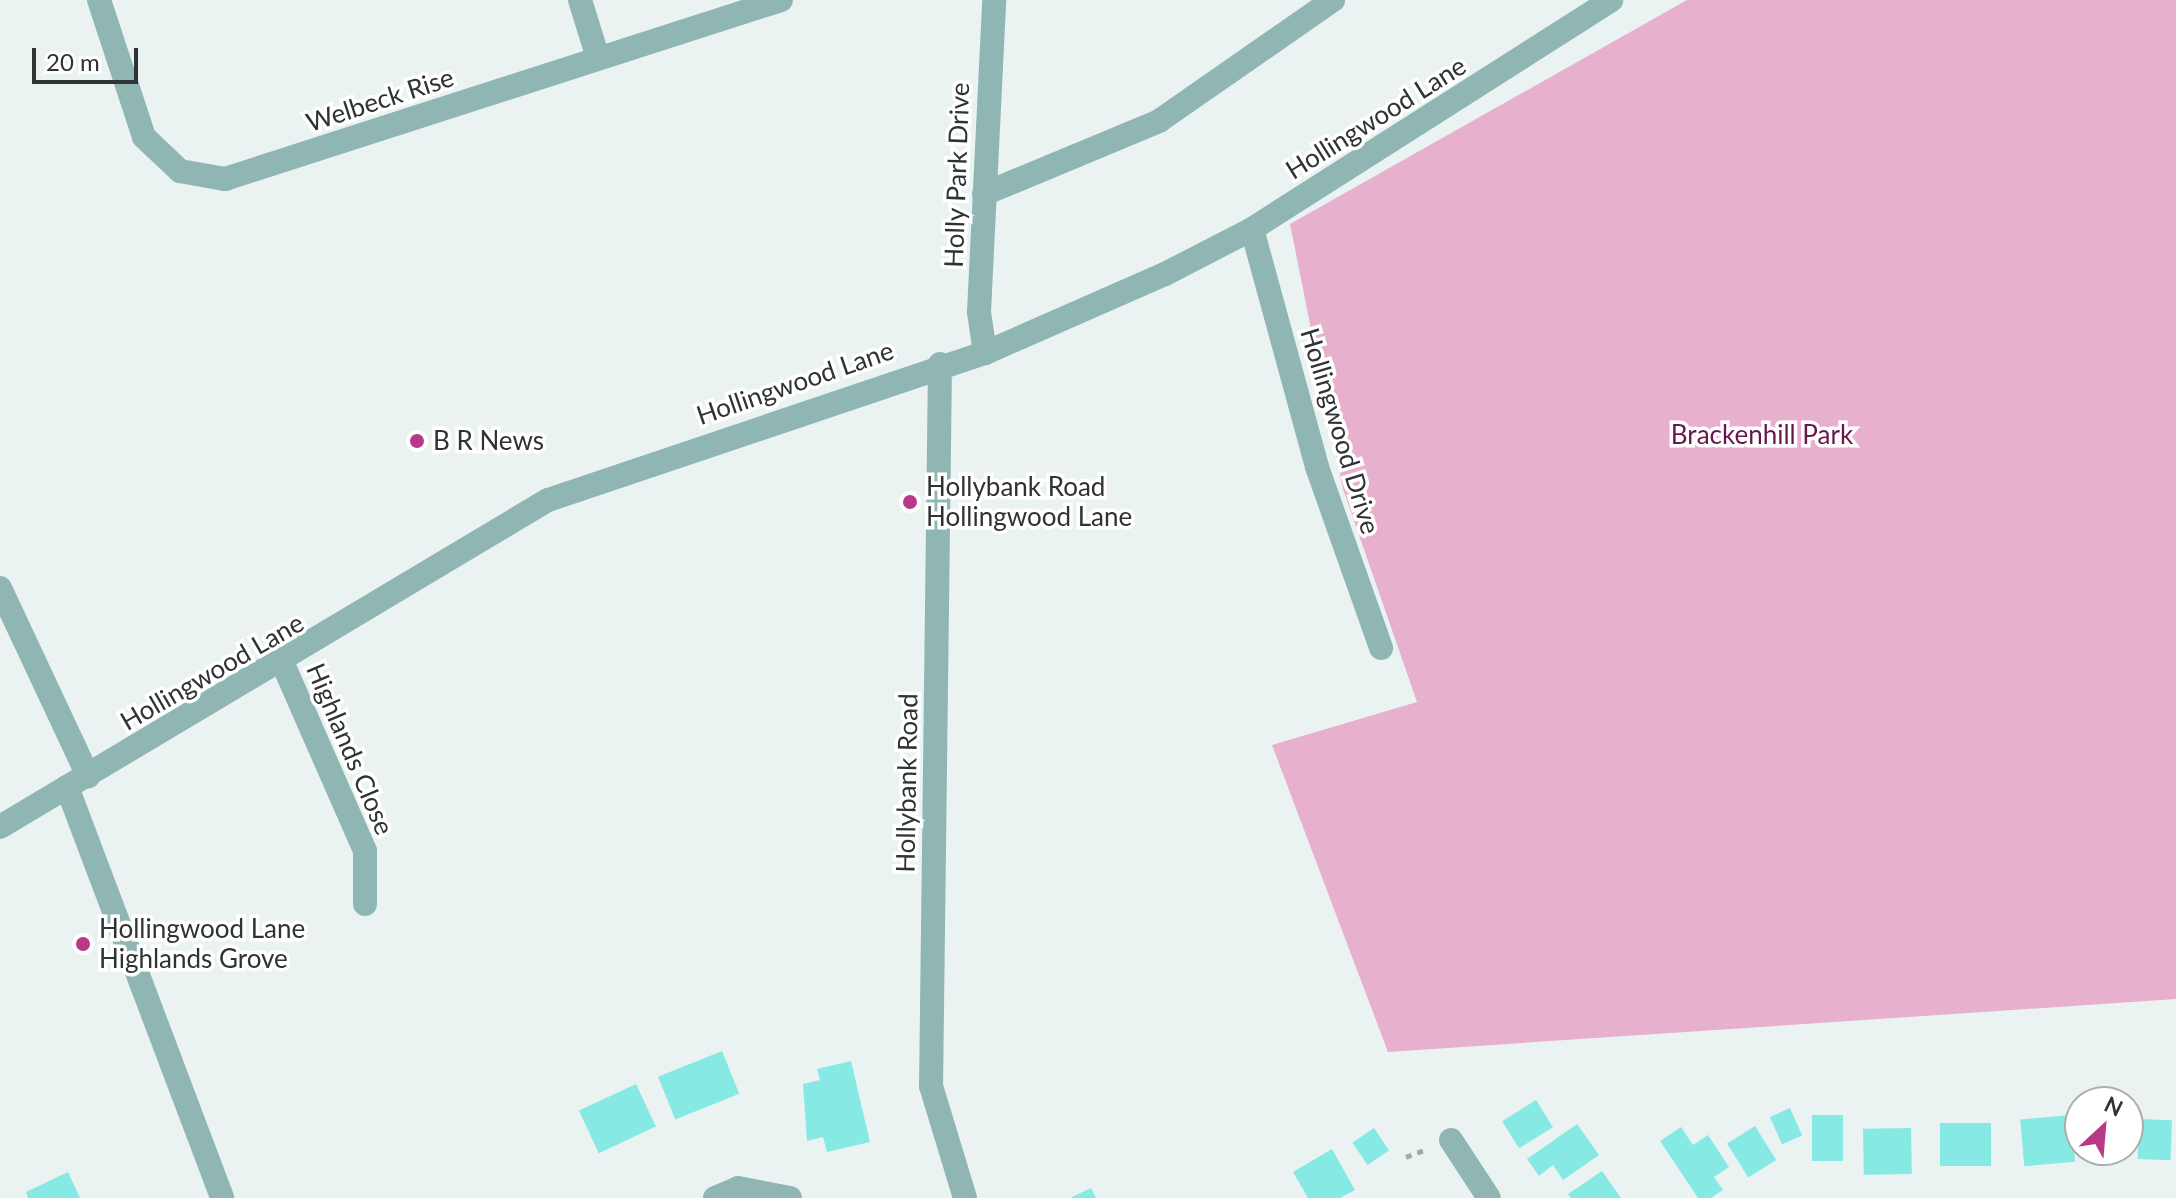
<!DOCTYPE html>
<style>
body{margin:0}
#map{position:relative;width:2176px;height:1198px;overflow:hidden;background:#eaf3f2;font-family:Lato,sans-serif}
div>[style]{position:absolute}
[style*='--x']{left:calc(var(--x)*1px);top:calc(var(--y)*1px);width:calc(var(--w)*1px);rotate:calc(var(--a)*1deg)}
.green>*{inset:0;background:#e7b0cd}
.building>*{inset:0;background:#87e9e4;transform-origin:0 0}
.path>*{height:5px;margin-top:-2.5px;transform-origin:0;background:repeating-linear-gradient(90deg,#a2a8a8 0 6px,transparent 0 12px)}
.minor>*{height:24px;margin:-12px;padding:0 12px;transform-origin:12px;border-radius:12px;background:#90b6b4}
.dots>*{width:22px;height:22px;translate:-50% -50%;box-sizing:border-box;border:4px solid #fff;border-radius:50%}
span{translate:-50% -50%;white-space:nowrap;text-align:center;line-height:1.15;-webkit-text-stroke:7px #fff;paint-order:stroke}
.street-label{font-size:26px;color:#303333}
.park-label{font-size:26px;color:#66184a}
.poi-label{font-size:26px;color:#303333}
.left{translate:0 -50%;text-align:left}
.north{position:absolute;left:2064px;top:1086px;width:80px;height:80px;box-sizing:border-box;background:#fff;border:2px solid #acadad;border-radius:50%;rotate:26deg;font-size:22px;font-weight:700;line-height:32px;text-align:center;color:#303333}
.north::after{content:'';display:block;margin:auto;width:28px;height:36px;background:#b73988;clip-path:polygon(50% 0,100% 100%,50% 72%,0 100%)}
.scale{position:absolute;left:32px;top:48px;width:106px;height:36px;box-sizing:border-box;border:4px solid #303333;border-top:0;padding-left:10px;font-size:24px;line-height:28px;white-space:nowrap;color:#303333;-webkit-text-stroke:6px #fff;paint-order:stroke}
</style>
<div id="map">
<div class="green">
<i style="clip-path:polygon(1687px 0,2176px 0,2176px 999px,1388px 1052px,1272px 745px,1417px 702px,1343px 489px,1290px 224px)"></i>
</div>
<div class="building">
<i style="left:722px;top:1051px;width:46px;height:69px;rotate:68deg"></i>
<i style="clip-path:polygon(851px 1061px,870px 1142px,827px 1152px,823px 1137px,807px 1141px,803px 1084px,820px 1080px,817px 1069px)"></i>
<i style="left:636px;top:1084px;width:47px;height:63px;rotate:65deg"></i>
<i style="left:1536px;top:1100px;width:32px;height:40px;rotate:58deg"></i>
<i style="left:1790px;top:1108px;width:30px;height:22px;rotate:66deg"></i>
<i style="left:1843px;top:1115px;width:46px;height:31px;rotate:90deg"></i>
<i style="left:2071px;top:1115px;width:47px;height:51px;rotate:85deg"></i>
<i style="left:2139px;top:1119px;width:33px;height:40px;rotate:2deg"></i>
<i style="left:1940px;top:1123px;width:51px;height:43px"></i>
<i style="clip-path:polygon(1577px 1124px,1599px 1155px,1563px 1180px,1553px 1165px,1539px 1176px,1527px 1159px)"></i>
<i style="left:1755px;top:1126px;width:40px;height:33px;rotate:58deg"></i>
<i style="clip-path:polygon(1681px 1127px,1693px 1145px,1708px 1135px,1729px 1167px,1714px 1177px,1723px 1190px,1711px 1198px,1698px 1198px,1660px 1141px)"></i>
<i style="left:1374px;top:1128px;width:27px;height:26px;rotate:56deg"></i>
<i style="left:1911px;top:1128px;width:46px;height:48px;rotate:89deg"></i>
<i style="clip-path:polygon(1332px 1149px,1355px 1190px,1340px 1198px,1308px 1198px,1293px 1172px)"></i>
<i style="clip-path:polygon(1602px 1171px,1621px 1198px,1571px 1198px,1568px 1194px)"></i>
<i style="clip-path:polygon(68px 1172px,80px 1198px,28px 1198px,26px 1192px)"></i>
<i style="clip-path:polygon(1091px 1188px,1096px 1198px,1070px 1198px)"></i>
</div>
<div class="path">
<i style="--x:1406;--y:1157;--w:19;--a:-21"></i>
</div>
<div class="minor">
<i style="--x:99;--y:0;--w:144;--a:71.8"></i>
<i style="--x:144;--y:137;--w:50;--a:43.4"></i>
<i style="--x:180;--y:171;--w:46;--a:10.1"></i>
<i style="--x:225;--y:179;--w:584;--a:-17.85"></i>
<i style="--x:580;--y:0;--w:61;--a:72.8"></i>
<i style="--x:984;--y:194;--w:190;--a:-22.6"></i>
<i style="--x:1159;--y:121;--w:212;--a:-34.8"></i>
<i style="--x:1252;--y:229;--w:247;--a:74.7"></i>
<i style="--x:1317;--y:467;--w:192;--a:70.5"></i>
<i style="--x:985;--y:353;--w:41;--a:-98.3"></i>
<i style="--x:979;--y:312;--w:312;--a:-87.2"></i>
<i style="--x:940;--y:364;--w:722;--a:90.71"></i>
<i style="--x:931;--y:1086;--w:117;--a:73.1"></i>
<i style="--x:0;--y:588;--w:208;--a:64.9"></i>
<i style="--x:283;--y:664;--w:204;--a:66.3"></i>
<i style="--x:365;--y:851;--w:53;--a:90"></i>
<i style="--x:67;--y:787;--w:439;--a:69.3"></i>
<i style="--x:0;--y:827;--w:638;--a:-30.83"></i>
<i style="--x:548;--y:500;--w:461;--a:-18.6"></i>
<i style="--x:985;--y:353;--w:197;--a:-23.7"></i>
<i style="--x:1165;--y:274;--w:98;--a:-27.3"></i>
<i style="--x:1252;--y:229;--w:426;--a:-32.5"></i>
<i style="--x:1451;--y:1140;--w:69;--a:56.8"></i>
<i style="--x:715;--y:1198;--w:25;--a:-23"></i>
<i style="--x:738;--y:1188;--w:53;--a:10.9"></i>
</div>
<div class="dots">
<i style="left:417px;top:441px;background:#b73988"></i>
<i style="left:910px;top:502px;background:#b73988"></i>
<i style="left:83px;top:944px;background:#b73988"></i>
</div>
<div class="street-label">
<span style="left:380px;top:100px;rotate:-18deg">Welbeck Rise</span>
<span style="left:1376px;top:118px;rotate:-32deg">Hollingwood Lane</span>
<span style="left:957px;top:175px;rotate:-88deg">Holly Park Drive</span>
<span style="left:795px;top:383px;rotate:-19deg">Hollingwood Lane</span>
<span style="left:1340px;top:431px;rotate:73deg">Hollingwood Drive</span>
<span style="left:212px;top:672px;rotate:-30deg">Hollingwood Lane</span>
<span style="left:350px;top:749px;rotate:67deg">Highlands Close</span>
<span style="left:907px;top:783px;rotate:-89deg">Hollybank Road</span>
</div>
<div class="park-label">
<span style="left:1762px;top:435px">Brackenhill Park</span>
</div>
<div class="poi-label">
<span class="left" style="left:433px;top:441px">B R News</span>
<span class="left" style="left:926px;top:502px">Hollybank Road<br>Hollingwood Lane</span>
<span class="left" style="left:99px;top:944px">Hollingwood Lane<br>Highlands Grove</span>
</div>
<div class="north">N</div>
<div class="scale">20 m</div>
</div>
